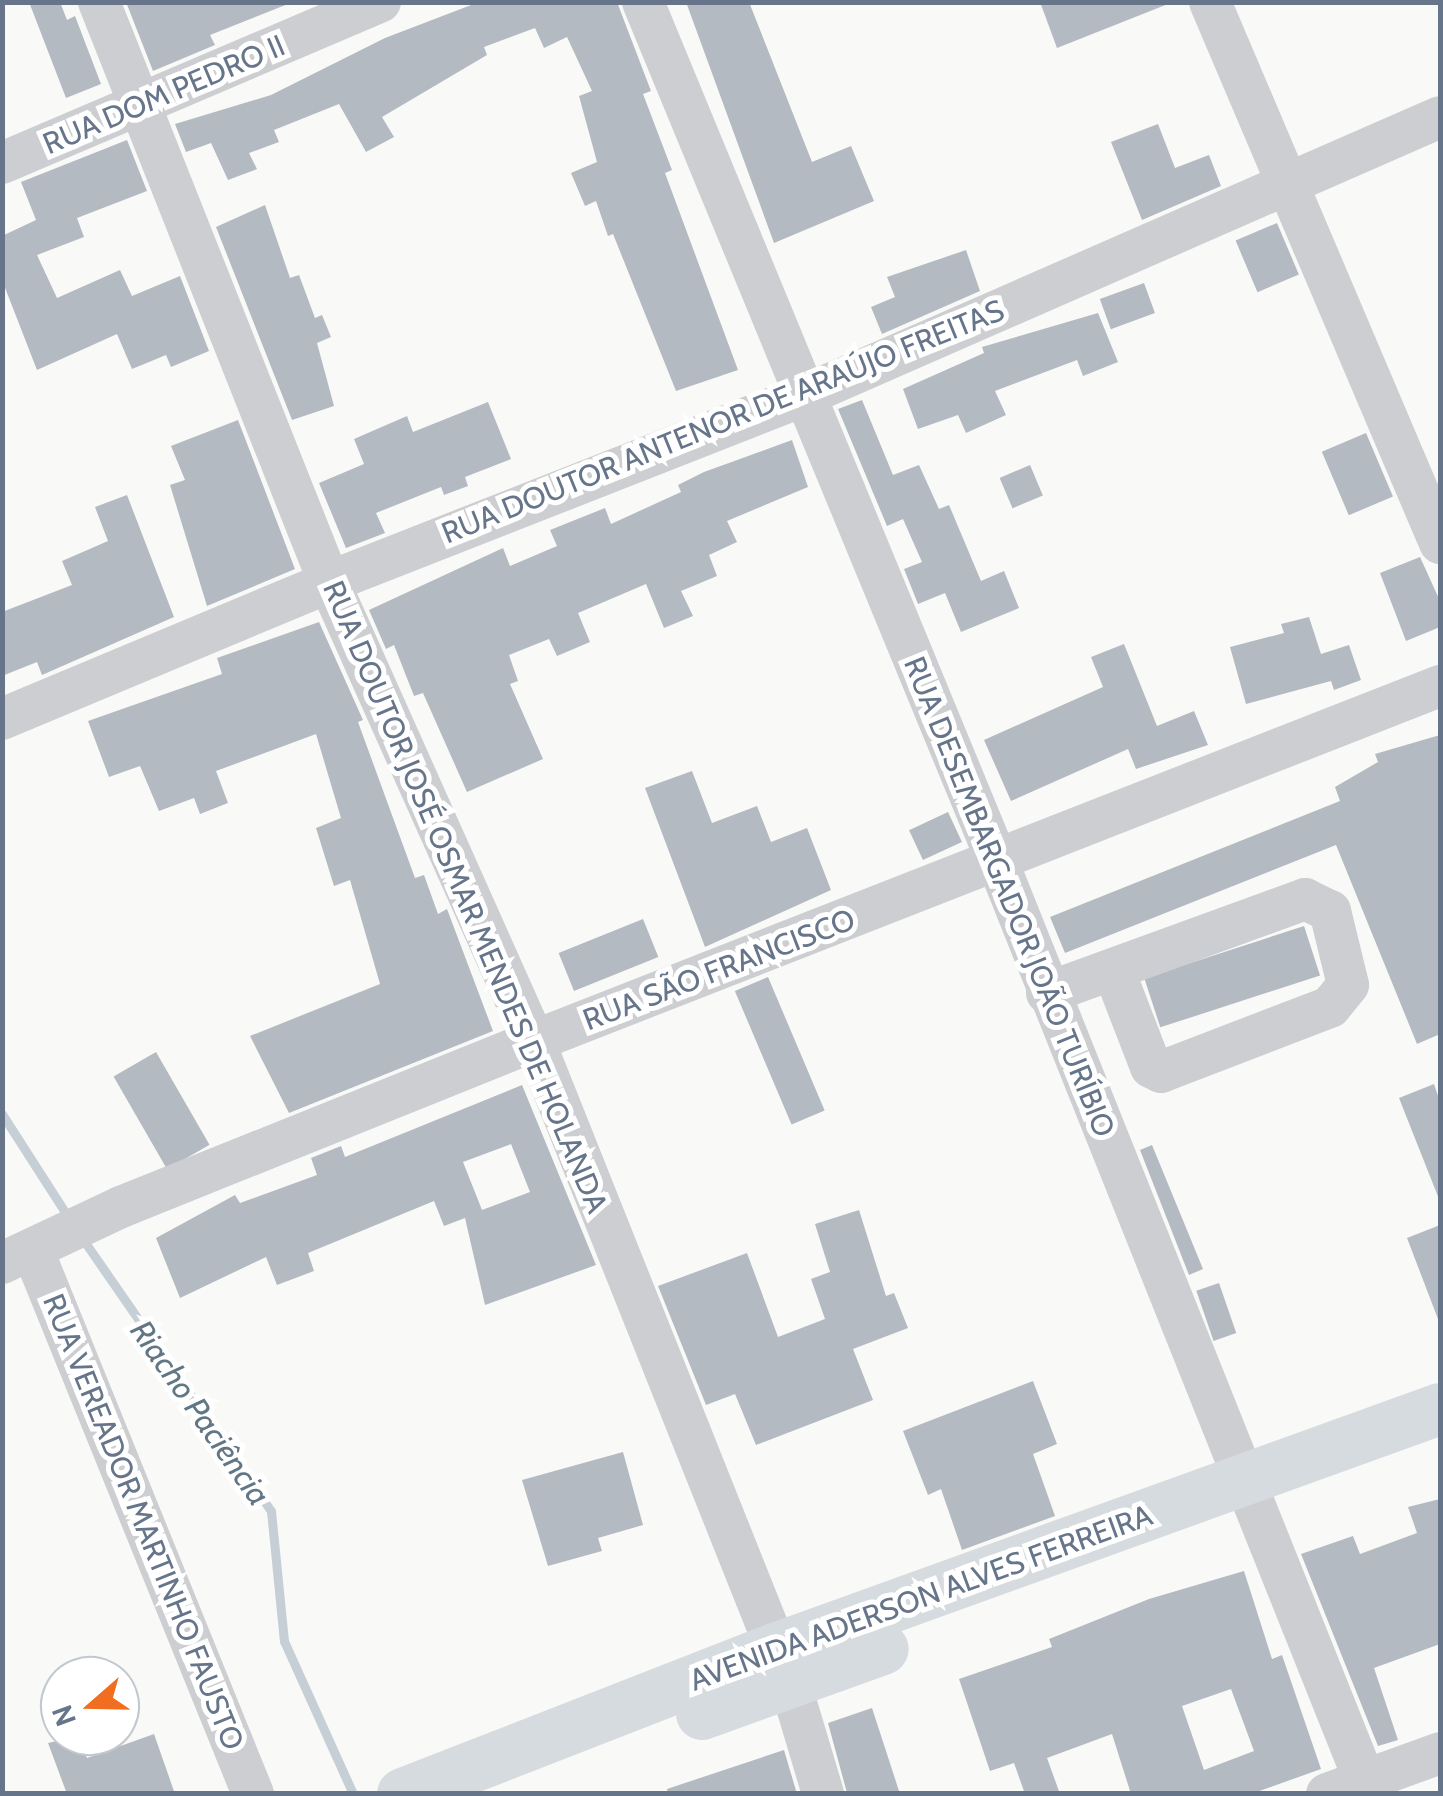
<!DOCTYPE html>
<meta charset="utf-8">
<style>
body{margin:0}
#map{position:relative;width:1443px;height:1796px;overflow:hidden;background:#f9f9f7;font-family:Cabin,sans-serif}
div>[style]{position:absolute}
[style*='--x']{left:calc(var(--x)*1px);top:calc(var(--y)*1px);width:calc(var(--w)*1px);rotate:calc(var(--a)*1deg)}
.stream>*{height:9px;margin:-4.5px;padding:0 4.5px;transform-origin:4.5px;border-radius:4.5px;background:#c5cfd5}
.building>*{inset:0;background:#b4bac1;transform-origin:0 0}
.minor>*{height:42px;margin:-21px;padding:0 21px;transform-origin:21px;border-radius:21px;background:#ccced2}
.major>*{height:52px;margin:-26px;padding:0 26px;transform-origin:26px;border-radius:26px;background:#d6dbe0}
span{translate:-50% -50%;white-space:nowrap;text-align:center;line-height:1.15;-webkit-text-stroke:10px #fff;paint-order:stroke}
.street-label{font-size:30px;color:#66758a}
.water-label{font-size:32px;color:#627785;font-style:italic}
.frame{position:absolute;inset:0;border:5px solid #66758a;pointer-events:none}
.north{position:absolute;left:40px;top:1656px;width:100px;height:100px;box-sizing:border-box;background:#fff;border:2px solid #c2c8d0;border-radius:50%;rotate:250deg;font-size:28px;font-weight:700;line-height:40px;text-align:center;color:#66758a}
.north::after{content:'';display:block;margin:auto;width:35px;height:45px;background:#f16d1f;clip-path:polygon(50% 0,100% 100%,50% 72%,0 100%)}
</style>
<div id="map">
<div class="stream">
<i style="--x:2;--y:1114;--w:122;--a:57.3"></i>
<i style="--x:82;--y:1238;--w:332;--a:55.3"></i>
<i style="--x:271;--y:1511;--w:131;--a:84.3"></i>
<i style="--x:284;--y:1641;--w:168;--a:65.7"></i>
</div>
<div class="building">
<i style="clip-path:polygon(29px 2px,60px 2px,67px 20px,75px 16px,101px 84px,66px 98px)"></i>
<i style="clip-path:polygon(126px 2px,288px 2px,288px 4px,210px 35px,215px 45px,153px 71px)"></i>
<i style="clip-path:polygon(479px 2px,617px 2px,651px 91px,643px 94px,672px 170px,665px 173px,738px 370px,676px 391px,613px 234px,608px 236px,596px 201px,585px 206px,571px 173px,597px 162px,579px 96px,592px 91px,567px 37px,544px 48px,535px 28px,484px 47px,487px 55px,382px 117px,394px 137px,366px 152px,339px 104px,274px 130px,279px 142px,249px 153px,257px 169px,228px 180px,211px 143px,186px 152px,175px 124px,271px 95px,385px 38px)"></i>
<i style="clip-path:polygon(686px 2px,749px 2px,812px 162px,851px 146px,874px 201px,774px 243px)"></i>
<i style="clip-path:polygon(1040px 2px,1168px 2px,1168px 4px,1057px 48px)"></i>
<i style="clip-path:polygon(1158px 124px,1175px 168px,1209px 155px,1221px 186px,1142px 220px,1111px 142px)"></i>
<i style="clip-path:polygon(127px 140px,147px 191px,77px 218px,84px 237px,37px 255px,57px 298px,120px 270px,132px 296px,180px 276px,209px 351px,171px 367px,166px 355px,132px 369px,117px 334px,37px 370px,2px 280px,2px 236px,36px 220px,21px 182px)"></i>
<i style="clip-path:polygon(265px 205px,290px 278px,299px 275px,315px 318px,322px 315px,331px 337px,317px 343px,334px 406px,292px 420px,216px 227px)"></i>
<i style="left:1277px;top:223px;width:56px;height:45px;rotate:67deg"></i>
<i style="clip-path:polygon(966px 250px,980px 291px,882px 334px,871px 307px,895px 297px,887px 277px)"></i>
<i style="left:1144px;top:283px;width:32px;height:47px;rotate:70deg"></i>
<i style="clip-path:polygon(1098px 313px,1118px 362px,1083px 376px,1077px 360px,995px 391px,1006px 415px,966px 433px,958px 415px,918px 429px,903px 389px,984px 353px,982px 347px)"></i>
<i style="clip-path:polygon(862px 400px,893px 475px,919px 465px,939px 509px,949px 505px,981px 581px,1004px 571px,1019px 608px,961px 632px,945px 593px,918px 604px,904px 569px,922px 562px,903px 519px,887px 526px,838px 409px)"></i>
<i style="clip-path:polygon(488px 402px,511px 459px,465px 477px,468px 486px,444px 495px,441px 487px,376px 513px,385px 533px,346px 548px,319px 483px,364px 464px,354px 439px,407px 416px,413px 432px)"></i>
<i style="clip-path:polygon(238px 420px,295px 569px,207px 606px,170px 485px,185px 480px,171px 446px)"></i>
<i style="left:1366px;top:433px;width:69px;height:48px;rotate:67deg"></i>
<i style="clip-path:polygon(792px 440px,808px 487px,727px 521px,737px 542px,709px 555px,717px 576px,681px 591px,693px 616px,664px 628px,646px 584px,578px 613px,590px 642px,557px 656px,549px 639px,509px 655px,518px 681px,510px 684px,543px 759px,467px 792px,423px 693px,414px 696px,394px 645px,386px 649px,369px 610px,503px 548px,510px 566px,557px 546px,550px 530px,605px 508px,611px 524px,681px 492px,678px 485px,704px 472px)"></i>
<i style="left:1030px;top:465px;width:33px;height:33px;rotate:67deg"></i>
<i style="clip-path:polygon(127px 495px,174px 617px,42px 675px,37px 662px,2px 676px,2px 612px,72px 585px,62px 561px,108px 541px,95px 507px)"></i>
<i style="clip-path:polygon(1420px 557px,1440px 601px,1440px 627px,1406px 641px,1380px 573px)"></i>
<i style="clip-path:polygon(1309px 617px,1321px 654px,1349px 645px,1361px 680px,1334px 690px,1331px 681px,1246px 704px,1230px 647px,1284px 633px,1281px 624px)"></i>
<i style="clip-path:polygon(319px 622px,363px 720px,358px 722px,415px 878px,424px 875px,438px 914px,447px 909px,493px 1031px,289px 1113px,250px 1036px,380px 984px,350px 880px,334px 886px,316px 828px,341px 818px,316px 734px,216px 771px,228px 803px,200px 814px,194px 798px,159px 811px,140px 766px,109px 777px,88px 721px,222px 674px,217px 658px)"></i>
<i style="clip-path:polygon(1124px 644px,1157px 726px,1194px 711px,1208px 745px,1136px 769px,1128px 749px,1011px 801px,984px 740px,1103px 687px,1091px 657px)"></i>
<i style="clip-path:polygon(1440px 735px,1440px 1034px,1417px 1044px,1336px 845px,1065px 953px,1050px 917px,1340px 801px,1335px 787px,1378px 762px,1375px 754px)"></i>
<i style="clip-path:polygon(692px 771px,712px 823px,757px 806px,771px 842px,807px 828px,831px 890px,705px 947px,645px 788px)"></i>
<i style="left:948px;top:812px;width:33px;height:43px;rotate:65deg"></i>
<i style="left:643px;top:919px;width:41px;height:91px;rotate:68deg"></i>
<i style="left:1304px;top:926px;width:52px;height:168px;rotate:72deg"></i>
<i style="left:768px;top:977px;width:145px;height:36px;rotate:67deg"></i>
<i style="left:156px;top:1052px;width:107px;height:49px;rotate:60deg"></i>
<i style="clip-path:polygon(1434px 1084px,1440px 1102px,1439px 1199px,1399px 1098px)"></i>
<i style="clip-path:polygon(evenodd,522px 1085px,596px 1265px,485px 1305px,465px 1218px,444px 1226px,434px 1201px,308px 1253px,314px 1271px,277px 1285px,266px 1257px,180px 1298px,156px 1238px,235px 1195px,240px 1203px,317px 1175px,311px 1158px,341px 1146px,345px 1157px,522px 1085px,511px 1144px,530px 1192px,482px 1210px,463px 1162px,511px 1144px)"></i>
<i style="clip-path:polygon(1152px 1145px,1203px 1269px,1189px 1275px,1140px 1150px)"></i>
<i style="clip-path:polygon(859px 1210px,886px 1296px,894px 1293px,908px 1328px,853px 1349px,873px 1400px,756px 1445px,735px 1394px,706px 1405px,658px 1286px,747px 1253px,778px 1337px,825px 1319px,811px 1279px,830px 1272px,815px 1224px)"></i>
<i style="clip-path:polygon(1440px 1225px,1440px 1319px,1438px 1319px,1407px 1238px)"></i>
<i style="left:1219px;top:1283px;width:53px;height:24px;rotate:71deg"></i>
<i style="clip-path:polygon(1033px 1381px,1057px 1444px,1033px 1454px,1055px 1516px,962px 1550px,941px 1489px,928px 1495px,903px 1431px)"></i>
<i style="clip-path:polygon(623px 1452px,643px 1525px,598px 1538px,602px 1551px,548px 1566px,522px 1480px)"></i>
<i style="clip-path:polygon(1440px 1499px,1440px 1644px,1374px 1668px,1398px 1740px,1378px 1746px,1301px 1554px,1353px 1536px,1360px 1554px,1417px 1533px,1408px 1507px)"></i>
<i style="clip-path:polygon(evenodd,1244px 1571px,1272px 1659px,1282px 1655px,1321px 1769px,1251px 1794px,1131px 1794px,1112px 1734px,1047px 1758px,1060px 1794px,1025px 1794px,1014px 1763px,990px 1771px,959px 1679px,1052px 1647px,1049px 1639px,1149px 1599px,1244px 1571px,1231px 1689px,1254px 1751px,1204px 1770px,1182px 1706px,1231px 1689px)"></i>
<i style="clip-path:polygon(872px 1708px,900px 1794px,847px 1793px,828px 1723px)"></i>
<i style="clip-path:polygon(154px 1734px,175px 1794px,67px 1794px,48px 1743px,79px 1736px,87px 1758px)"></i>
<i style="clip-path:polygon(784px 1750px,797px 1794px,668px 1794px,667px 1789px)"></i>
</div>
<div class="minor">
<i style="--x:99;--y:2;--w:624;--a:68.37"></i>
<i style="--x:329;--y:582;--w:503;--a:65.93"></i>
<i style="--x:534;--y:1041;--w:691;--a:68.26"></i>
<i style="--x:790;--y:1683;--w:116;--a:73.4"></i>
<i style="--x:643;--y:2;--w:931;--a:67.59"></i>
<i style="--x:998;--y:863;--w:1003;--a:68.22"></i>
<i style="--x:1210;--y:2;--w:588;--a:66.97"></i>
<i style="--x:2;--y:163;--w:411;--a:-23.1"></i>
<i style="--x:2;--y:719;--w:355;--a:-22.7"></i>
<i style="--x:329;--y:582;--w:509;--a:-21.43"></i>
<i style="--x:803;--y:396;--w:695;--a:-23.65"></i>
<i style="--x:1047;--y:993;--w:275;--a:-20"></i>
<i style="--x:1305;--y:899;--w:28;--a:26"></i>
<i style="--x:1330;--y:911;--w:76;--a:76.3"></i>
<i style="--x:1348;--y:985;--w:28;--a:129"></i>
<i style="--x:1330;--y:1007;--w:181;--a:159"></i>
<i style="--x:1161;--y:1072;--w:11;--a:-153"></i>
<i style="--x:1151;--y:1067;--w:103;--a:-111.1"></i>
<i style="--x:33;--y:1251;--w:586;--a:67.94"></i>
<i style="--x:2;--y:1263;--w:132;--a:-25.2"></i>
<i style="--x:121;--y:1207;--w:445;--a:-21.9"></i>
<i style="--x:534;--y:1041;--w:973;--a:-21.4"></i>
<i style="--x:1327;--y:1794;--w:120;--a:-19.9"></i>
</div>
<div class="major">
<i style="--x:702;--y:1714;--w:192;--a:-19.8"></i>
<i style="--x:403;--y:1794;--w:399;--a:-21.3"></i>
<i style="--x:775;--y:1649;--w:707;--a:-19.84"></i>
</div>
<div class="street-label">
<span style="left:164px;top:95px;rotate:-23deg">RUA DOM PEDRO II</span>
<span style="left:723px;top:422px;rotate:-22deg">RUA DOUTOR ANTENOR DE ARAÚJO FREITAS</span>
<span style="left:465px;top:897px;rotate:67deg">RUA DOUTOR JOSÉ OSMAR MENDES DE HOLANDA</span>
<span style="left:1009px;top:897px;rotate:68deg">RUA DESEMBARGADOR JOÃO TURÍBIO</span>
<span style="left:719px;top:970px;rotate:-21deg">RUA SÃO FRANCISCO</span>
<span style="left:143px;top:1522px;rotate:68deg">RUA VEREADOR MARTINHO FAUSTO</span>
<span style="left:921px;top:1598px;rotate:-20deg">AVENIDA ADERSON ALVES FERREIRA</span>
</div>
<div class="water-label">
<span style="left:200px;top:1413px;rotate:55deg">Riacho Paciência</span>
</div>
<div class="frame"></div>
<div class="north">N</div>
</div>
